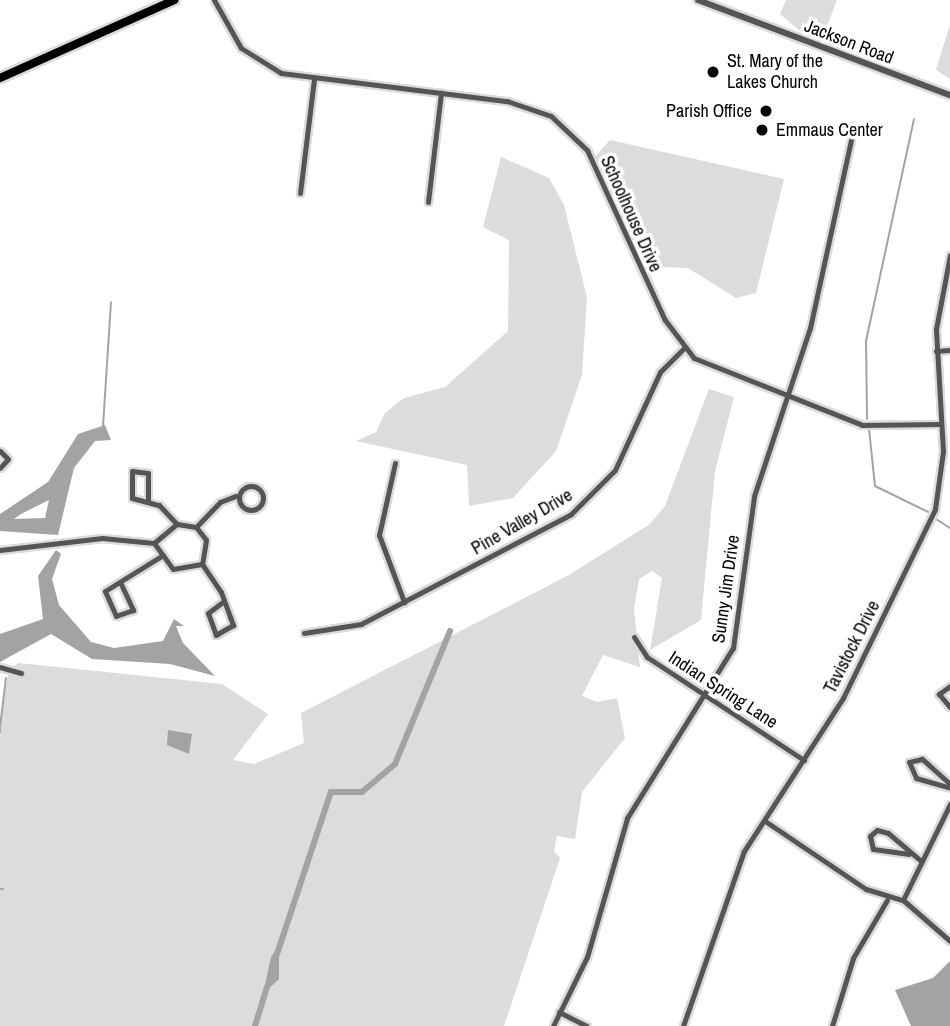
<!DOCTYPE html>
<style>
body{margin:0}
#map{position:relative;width:950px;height:1026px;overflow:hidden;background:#fff;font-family:"Archivo Narrow",sans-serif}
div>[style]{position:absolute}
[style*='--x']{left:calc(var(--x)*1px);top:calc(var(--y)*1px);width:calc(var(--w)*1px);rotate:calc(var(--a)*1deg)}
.green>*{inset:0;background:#dcdcdc}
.water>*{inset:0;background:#a3a3a3}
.stream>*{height:2px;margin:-1px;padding:0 1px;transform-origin:1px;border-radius:1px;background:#a3a3a3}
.canal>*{height:6px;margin:-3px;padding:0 3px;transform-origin:3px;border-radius:3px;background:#a3a3a3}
.roads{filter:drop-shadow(2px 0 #dbdbdb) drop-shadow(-2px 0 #dbdbdb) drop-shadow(0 2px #dbdbdb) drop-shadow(0 -2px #dbdbdb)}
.minor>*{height:5px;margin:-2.5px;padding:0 2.5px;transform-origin:2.5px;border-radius:2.5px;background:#555}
.minor>.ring{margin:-2.5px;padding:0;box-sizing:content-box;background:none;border:5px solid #555;border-radius:50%}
.tertiary>*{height:6px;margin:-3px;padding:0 3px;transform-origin:3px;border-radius:3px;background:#555}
.primary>*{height:8px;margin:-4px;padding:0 4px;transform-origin:4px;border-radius:4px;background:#000}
.dots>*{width:19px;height:19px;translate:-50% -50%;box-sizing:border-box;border:4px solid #fff;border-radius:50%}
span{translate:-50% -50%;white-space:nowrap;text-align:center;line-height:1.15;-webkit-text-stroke:7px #fff;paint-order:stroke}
.street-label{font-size:18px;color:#000}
.poi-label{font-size:18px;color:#000}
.left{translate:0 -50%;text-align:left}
.right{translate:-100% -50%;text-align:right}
</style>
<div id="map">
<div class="green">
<i style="clip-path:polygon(786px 0,837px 0,819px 47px,780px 14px)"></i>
<i style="clip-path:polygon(950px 24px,950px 79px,936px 70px)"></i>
<i style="clip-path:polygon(610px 140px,784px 179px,756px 293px,736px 298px,688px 268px,639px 266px,592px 160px)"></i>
<i style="clip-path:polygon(501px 157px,549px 178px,564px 205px,587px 297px,582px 375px,556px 451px,513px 498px,469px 506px,467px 465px,356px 441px,376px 432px,385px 413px,404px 398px,445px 387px,508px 331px,509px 240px,483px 227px)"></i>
<i style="clip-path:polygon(709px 389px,734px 397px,715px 471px,701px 620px,650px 650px,662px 578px,652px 571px,639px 579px,634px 608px,640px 667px,603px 655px,582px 696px,597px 702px,617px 698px,625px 738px,582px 792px,575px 839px,557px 836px,554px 851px,560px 858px,504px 1026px,0 1026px,0 721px,9px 669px,19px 663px,222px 684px,268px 714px,233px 760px,254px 764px,304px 743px,301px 713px,569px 575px,650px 524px,665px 506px)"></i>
</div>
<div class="water">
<i style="clip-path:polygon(evenodd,105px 425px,111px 440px,95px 441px,74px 468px,58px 535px,0 531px,0 514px,48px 482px,78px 434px,105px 425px,49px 500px,45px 518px,14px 519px,21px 514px,49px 500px)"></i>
<i style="clip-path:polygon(56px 550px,61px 554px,52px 579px,59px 605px,91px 642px,114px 648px,163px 641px,174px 619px,184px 626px,176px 626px,183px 643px,215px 676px,170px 664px,92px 659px,51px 634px,0 662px,0 634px,43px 619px,38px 576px)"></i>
<i style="clip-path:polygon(168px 730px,192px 734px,189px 754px,167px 745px)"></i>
<i style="clip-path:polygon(279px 945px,279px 979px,263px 994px,271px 957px)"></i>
<i style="clip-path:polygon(950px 961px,950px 1026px,911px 1026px,895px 990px,933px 978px)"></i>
</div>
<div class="stream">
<i style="--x:867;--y:419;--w:78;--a:-90.7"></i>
<i style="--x:866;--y:341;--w:227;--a:-77.8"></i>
<i style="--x:103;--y:426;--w:124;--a:-86.3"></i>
<i style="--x:869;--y:429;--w:57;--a:84"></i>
<i style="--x:875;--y:486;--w:59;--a:26.1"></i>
<i style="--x:936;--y:519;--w:17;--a:33"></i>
<i style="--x:0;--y:727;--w:49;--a:-83"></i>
<i style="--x:0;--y:729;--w:3;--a:90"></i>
<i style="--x:0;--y:889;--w:3;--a:0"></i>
</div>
<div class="canal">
<i style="--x:277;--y:954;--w:171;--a:-71.6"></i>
<i style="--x:331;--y:792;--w:31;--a:0"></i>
<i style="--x:362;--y:792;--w:43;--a:-40.3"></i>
<i style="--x:395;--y:764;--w:144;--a:-67.5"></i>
<i style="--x:255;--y:1026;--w:41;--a:-72.9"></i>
</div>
<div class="roads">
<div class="minor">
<i style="--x:214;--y:0;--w:55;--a:60.6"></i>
<i style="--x:241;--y:48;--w:47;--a:32"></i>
<i style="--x:281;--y:73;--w:228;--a:7.1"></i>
<i style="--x:507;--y:101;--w:46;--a:18.8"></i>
<i style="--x:551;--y:116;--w:50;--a:43.4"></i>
<i style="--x:587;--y:150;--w:187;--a:65.4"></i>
<i style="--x:665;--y:320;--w:48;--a:52.7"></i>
<i style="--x:694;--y:358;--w:181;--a:21.7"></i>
<i style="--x:862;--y:425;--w:79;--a:-0.7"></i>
<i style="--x:300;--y:193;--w:115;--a:-83"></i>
<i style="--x:428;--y:202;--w:110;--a:-83.2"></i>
<i style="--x:936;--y:351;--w:14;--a:-4"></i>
<i style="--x:0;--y:451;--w:11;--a:45"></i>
<i style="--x:8;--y:459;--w:12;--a:132"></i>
<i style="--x:395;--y:463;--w:74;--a:102.5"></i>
<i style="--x:379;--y:535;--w:72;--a:69.5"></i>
<i class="ring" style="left:239px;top:486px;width:19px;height:19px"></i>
<i style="--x:148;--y:501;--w:28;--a:-90"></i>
<i style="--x:148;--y:473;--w:16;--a:-173"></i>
<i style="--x:132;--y:471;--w:27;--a:90"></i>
<i style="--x:132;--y:498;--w:28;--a:15"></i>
<i style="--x:159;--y:505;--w:26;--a:47"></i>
<i style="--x:177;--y:524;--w:19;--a:9"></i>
<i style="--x:196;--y:527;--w:16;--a:52"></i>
<i style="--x:206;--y:540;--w:24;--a:99"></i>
<i style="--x:202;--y:564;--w:34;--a:56"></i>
<i style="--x:221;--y:592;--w:27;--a:70"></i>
<i style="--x:230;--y:617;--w:9;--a:69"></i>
<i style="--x:233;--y:625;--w:20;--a:150"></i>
<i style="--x:216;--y:635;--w:23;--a:-110"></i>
<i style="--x:208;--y:613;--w:20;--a:-37"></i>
<i style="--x:196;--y:527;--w:35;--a:-46"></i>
<i style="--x:220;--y:502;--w:17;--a:-21"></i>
<i style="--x:154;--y:543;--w:32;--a:54"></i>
<i style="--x:173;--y:569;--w:29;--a:-10"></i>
<i style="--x:154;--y:543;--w:30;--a:-40"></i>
<i style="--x:0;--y:550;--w:103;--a:-6.7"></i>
<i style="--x:102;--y:538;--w:52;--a:5.5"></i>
<i style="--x:121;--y:584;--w:29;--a:65"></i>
<i style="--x:133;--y:610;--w:18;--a:161"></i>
<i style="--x:116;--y:616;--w:27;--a:-114"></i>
<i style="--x:105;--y:591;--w:68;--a:-31.8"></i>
<i style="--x:304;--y:633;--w:58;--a:-9"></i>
<i style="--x:361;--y:624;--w:237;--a:-27.6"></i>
<i style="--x:571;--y:514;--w:62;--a:-45"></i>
<i style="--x:615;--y:470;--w:108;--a:-65.3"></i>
<i style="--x:660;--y:372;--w:33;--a:-45"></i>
<i style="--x:634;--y:637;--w:24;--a:57"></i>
<i style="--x:647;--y:657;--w:188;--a:33.3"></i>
<i style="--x:0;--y:667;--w:22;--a:16"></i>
<i style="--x:950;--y:686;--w:14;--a:144"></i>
<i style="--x:939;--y:694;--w:17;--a:50"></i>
<i style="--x:950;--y:784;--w:38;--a:-138"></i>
<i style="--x:922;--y:759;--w:13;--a:167"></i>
<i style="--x:909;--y:762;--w:17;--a:66"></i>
<i style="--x:916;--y:778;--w:35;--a:16"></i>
<i style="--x:765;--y:821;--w:122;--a:34"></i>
<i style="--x:866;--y:889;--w:39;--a:17"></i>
<i style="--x:909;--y:854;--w:36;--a:-172"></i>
<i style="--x:873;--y:849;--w:13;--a:-103"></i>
<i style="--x:870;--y:836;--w:9;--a:-41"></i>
<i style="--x:877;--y:830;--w:11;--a:15"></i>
<i style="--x:888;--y:833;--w:42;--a:40.2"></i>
<i style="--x:903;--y:900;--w:107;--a:-63.9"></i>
<i style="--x:903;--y:900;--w:62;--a:41.1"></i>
<i style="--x:559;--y:1012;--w:31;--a:27"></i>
<i style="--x:553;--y:1026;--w:77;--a:-63.8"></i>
<i style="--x:587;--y:957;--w:145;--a:-73.9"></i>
<i style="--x:627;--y:818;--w:200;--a:-58.1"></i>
<i style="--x:733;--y:648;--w:153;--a:-82.1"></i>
<i style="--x:754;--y:496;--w:177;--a:-71.6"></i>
<i style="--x:810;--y:328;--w:207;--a:-77.7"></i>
<i style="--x:683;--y:1026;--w:185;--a:-70.8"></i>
<i style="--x:744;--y:851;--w:182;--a:-57.1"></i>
<i style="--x:843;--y:698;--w:210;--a:-64"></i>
<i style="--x:935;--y:509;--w:59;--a:-82.1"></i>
<i style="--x:943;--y:451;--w:122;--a:-93.3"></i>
<i style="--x:936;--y:329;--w:75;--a:-79.3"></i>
<i style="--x:832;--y:1026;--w:71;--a:-72.8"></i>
<i style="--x:853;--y:958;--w:67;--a:-59.6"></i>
</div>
<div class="tertiary">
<i style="--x:698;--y:0;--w:269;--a:20.7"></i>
</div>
<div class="primary">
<i style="--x:0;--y:78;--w:191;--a:-24.1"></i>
</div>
</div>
<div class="dots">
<i style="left:713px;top:72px;background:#000"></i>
<i style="left:766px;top:111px;background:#000"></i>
<i style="left:762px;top:130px;background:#000"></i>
</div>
<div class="street-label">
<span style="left:849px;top:42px;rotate:21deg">Jackson Road</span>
<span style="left:631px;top:214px;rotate:66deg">Schoolhouse Drive</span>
<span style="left:522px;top:522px;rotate:-30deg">Pine Valley Drive</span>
<span style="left:726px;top:589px;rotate:-82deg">Sunny Jim Drive</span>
<span style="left:852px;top:647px;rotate:-63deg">Tavistock Drive</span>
<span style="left:723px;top:690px;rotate:33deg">Indian Spring Lane</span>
</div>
<div class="poi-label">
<span class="left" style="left:727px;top:72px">St. Mary of the<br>Lakes Church</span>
<span class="right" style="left:752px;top:111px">Parish Office</span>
<span class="left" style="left:776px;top:130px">Emmaus Center</span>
</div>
</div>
